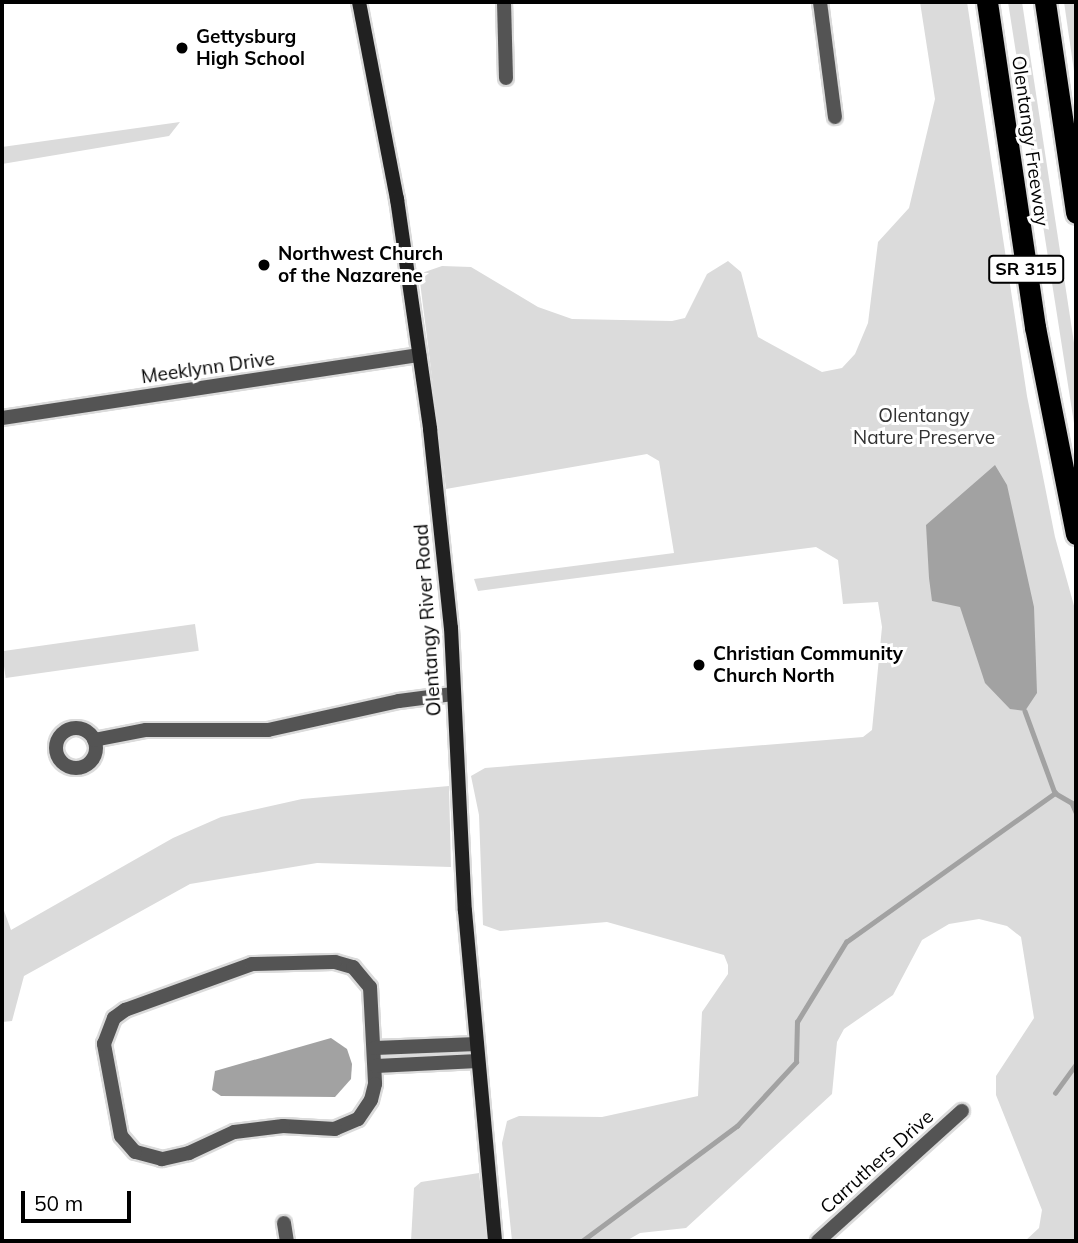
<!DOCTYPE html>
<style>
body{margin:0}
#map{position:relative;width:1078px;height:1243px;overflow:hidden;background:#fff;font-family:Mulish,sans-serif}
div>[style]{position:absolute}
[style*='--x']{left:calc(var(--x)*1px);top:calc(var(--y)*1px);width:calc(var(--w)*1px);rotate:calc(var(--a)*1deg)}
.green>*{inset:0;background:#dbdbdb;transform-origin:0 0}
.water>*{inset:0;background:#a2a2a2}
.stream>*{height:4.5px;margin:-2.25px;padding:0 2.25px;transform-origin:2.25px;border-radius:2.25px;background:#a2a2a2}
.roads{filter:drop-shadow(2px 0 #dbdbdb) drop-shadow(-2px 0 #dbdbdb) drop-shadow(0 2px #dbdbdb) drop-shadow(0 -2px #dbdbdb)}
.street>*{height:14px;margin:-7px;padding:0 7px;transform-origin:7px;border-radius:7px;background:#545454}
.street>.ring{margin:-7px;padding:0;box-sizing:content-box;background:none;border:14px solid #545454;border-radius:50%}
.secondary>*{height:14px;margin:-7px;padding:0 7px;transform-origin:7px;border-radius:7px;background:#212121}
.highway>*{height:21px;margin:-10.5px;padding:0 10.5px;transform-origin:10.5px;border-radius:10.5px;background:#000}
.dots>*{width:19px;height:19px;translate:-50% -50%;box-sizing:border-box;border:4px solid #fff;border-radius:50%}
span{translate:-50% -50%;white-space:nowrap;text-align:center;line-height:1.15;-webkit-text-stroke:6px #fff;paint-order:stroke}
.shield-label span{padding:2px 5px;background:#fff;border:2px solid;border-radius:5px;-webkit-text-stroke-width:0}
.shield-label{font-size:18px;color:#000;font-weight:700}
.poi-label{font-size:19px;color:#000;font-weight:700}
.left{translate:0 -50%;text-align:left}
.street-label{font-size:19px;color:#000}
.park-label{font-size:19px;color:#323232}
.frame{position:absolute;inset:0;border:4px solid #000;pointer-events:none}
.scale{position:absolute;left:21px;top:1191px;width:110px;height:32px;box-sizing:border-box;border:4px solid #000;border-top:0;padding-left:9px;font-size:21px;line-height:24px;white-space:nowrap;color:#000;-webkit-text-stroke:5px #fff;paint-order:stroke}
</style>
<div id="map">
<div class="green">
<i style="clip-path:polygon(920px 2px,967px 2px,1027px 396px,1055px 537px,1076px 613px,1076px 1241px,1025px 1241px,1039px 1228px,1042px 1210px,996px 1095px,996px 1076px,1034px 1018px,1021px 937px,1007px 926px,979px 919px,949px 924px,922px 940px,893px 995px,844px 1029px,837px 1042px,832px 1094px,686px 1228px,640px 1233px,626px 1241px,512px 1241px,502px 1143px,507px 1121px,519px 1116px,602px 1117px,698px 1096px,702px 1012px,728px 974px,728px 965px,724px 955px,607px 922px,500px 931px,483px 925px,479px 815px,471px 776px,485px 768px,863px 737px,872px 730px,882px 627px,878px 602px,843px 604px,838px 560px,816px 547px,478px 591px,474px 579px,674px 553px,659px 461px,647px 454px,446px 489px,419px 274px,442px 266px,471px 267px,538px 307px,572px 319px,672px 321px,685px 318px,707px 274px,728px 261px,741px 272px,758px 337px,822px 372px,842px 368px,855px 354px,868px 323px,878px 242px,909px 208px,935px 99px)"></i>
<i style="clip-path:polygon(1008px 2px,1022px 2px,1076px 356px,1076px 436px)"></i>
<i style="clip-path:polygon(1064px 2px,1076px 2px,1076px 85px)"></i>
<i style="clip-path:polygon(180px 122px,169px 136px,2px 164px,2px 147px)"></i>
<i style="left:195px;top:624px;width:27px;height:195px;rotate:82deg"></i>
<i style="clip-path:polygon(449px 786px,451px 867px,317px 863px,190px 884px,24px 976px,12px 1021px,2px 1022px,2px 905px,11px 930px,173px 838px,221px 817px,302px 799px)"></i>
<i style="clip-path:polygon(479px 1173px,487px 1241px,411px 1241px,414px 1188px,421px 1182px)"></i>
</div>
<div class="water">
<i style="clip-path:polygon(995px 465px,1007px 485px,1034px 607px,1037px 693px,1025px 711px,1010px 709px,985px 683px,960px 607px,932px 601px,929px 578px,926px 525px)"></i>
<i style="clip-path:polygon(331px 1038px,347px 1049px,352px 1064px,351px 1079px,335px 1097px,221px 1096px,212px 1090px,215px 1071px)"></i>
</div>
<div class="stream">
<i style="--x:1025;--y:711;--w:87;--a:69.9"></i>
<i style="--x:1055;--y:793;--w:20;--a:30"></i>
<i style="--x:1072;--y:803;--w:10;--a:66"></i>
<i style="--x:1055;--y:1093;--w:36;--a:-54"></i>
<i style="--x:582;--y:1241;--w:193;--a:-36.6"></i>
<i style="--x:737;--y:1126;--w:87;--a:-47.3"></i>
<i style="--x:796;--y:1062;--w:40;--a:-88.6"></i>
<i style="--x:797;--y:1022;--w:94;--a:-58.5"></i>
<i style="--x:846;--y:942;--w:257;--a:-35.5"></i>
</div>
<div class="roads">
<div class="street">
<i style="--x:504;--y:2;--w:76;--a:88.5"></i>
<i style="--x:820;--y:2;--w:116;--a:82.6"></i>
<i style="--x:2;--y:418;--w:422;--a:-8.6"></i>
<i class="ring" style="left:56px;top:728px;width:26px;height:26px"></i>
<i style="--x:94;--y:740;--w:53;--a:-10.9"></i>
<i style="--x:146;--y:730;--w:122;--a:0"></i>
<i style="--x:268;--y:730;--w:134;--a:-12.5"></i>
<i style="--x:399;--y:701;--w:54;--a:-7.4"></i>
<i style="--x:335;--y:962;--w:19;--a:16"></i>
<i style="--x:353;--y:967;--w:26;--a:50"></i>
<i style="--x:370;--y:987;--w:97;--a:87"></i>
<i style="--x:375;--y:1084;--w:16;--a:104"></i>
<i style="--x:371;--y:1100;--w:23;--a:124"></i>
<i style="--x:358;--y:1119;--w:25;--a:157"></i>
<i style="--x:335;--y:1129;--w:52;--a:-176.7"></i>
<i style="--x:283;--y:1126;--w:49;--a:173"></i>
<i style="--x:234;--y:1132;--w:50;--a:155"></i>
<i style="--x:189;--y:1153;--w:28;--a:167"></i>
<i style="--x:162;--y:1159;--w:28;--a:-165"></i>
<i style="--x:135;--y:1152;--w:21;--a:-131"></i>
<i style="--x:121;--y:1136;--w:94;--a:-100.5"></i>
<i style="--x:104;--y:1044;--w:28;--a:-69"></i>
<i style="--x:114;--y:1018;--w:14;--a:-36"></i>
<i style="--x:125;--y:1010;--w:135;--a:-19.9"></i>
<i style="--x:252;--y:964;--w:83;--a:-1.4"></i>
<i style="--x:375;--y:1048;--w:102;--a:-2.2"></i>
<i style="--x:376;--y:1066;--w:102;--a:-2.8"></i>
<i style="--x:284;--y:1223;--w:18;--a:81"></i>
<i style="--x:818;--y:1241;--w:194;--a:-42.1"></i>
</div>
<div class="secondary">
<i style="--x:359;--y:2;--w:201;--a:79.1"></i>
<i style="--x:397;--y:199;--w:232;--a:81.8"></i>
<i style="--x:430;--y:429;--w:200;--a:84"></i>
<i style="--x:451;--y:628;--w:283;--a:87.2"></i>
<i style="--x:465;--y:911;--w:331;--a:84.8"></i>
</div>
<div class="highway">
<i style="--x:987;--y:2;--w:329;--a:81.6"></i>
<i style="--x:1035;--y:327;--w:211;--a:78.8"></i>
<i style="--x:1045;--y:2;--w:213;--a:81.6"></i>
</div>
</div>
<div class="dots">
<i style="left:182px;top:48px;background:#000"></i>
<i style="left:264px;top:265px;background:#000"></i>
<i style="left:699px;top:665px;background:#000"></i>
</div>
<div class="shield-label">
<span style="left:1026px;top:269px">SR 315</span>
</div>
<div class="poi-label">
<span class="left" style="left:196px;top:48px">Gettysburg<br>High School</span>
<span class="left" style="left:278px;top:265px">Northwest Church<br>of the Nazarene</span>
<span class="left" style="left:713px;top:665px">Christian Community<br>Church North</span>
</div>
<div class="street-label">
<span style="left:1030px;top:141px;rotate:82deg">Olentangy Freeway</span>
<span style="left:208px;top:368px;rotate:-8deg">Meeklynn Drive</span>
<span style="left:428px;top:620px;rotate:-94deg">Olentangy River Road</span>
<span style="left:877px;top:1162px;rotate:-42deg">Carruthers Drive</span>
</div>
<div class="park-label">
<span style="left:924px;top:427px">Olentangy<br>Nature Preserve</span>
</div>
<div class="frame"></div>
<div class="scale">50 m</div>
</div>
